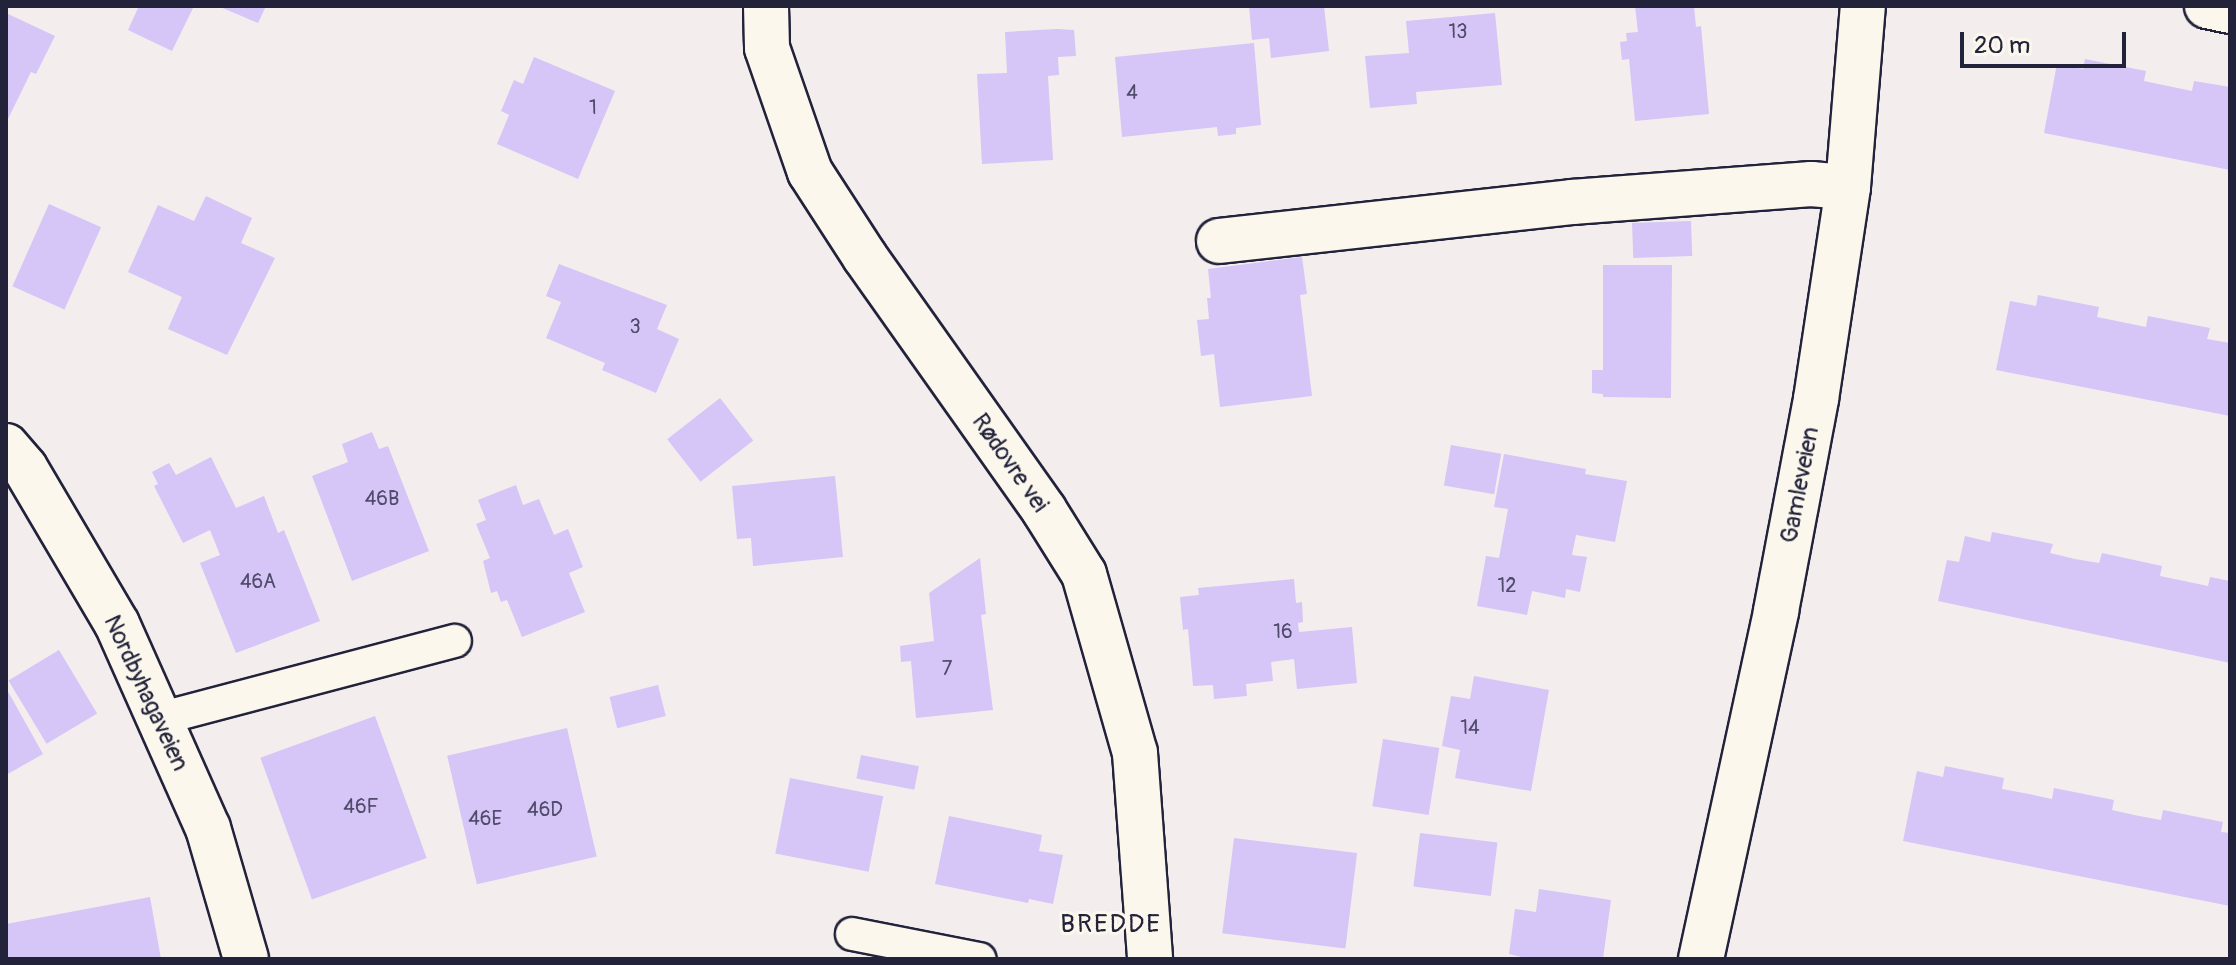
<!DOCTYPE html>
<meta charset="utf-8">
<style>
body{margin:0}
#map{position:relative;width:2236px;height:965px;overflow:hidden;background:#f4edee;font-family:Pangolin,sans-serif}
div>[style]{position:absolute}
[style*='--x']{left:calc(var(--x)*1px);top:calc(var(--y)*1px);width:calc(var(--w)*1px);rotate:calc(var(--a)*1deg)}
.building>*{inset:0;background:#d6c5f7;transform-origin:0 0}
.roads{filter:drop-shadow(2px 0 #22223b) drop-shadow(-2px 0 #22223b) drop-shadow(0 2px #22223b) drop-shadow(0 -2px #22223b)}
.lane>*{height:32px;margin:-16px;padding:0 16px;transform-origin:16px;border-radius:16px;background:#fbf7ec}
.street>*{height:44px;margin:-22px;padding:0 22px;transform-origin:22px;border-radius:22px;background:#fbf7ec}
.secondary>*{height:44px;margin:-22px;padding:0 22px;transform-origin:22px;border-radius:22px;background:#fbf7ec}
span{translate:-50% -50%;white-space:nowrap;text-align:center;line-height:1.15;-webkit-text-stroke:6px #fbf7ec;paint-order:stroke}
.number-label{font-size:20px;color:#4f4b6a}
.number-label span{-webkit-text-stroke-width:0}
.street-label{font-size:24px;color:#22223b}
.neighbourhood-label{font-size:26px;color:#22223b;letter-spacing:2px}
.frame{position:absolute;inset:0;border:8px solid #22223b;pointer-events:none}
.scale{position:absolute;left:1960px;top:32px;width:166px;height:36px;box-sizing:border-box;border:4px solid #22223b;border-top:0;padding-left:10px;font-size:24px;line-height:28px;white-space:nowrap;color:#22223b;-webkit-text-stroke:6px #fbf7ec;paint-order:stroke}
</style>
<div id="map">
<div class="building">
<i style="clip-path:polygon(139px 6px,193px 8px,172px 51px,128px 30px)"></i>
<i style="clip-path:polygon(218px 6px,266px 6px,258px 23px)"></i>
<i style="clip-path:polygon(1249px 6px,1324px 6px,1329px 51px,1271px 58px,1269px 38px,1252px 40px)"></i>
<i style="clip-path:polygon(1635px 6px,1694px 6px,1696px 27px,1701px 26px,1709px 114px,1635px 121px,1629px 59px,1622px 60px,1620px 42px,1627px 41px,1626px 33px,1638px 32px)"></i>
<i style="clip-path:polygon(6px 13px,55px 36px,36px 74px,31px 72px,6px 123px)"></i>
<i style="clip-path:polygon(1495px 13px,1502px 85px,1416px 92px,1417px 104px,1370px 108px,1365px 56px,1409px 53px,1406px 21px)"></i>
<i style="clip-path:polygon(1057px 29px,1074px 30px,1076px 56px,1058px 57px,1059px 75px,1048px 76px,1053px 160px,982px 164px,977px 74px,1007px 73px,1005px 32px)"></i>
<i style="clip-path:polygon(1254px 43px,1261px 125px,1236px 128px,1236px 134px,1218px 136px,1217px 127px,1122px 137px,1115px 57px)"></i>
<i style="clip-path:polygon(534px 57px,615px 91px,578px 179px,497px 144px,509px 115px,501px 111px,514px 80px,523px 84px)"></i>
<i style="clip-path:polygon(2085px 59px,2146px 71px,2144px 81px,2192px 91px,2194px 81px,2230px 87px,2230px 170px,2044px 133px,2057px 64px,2083px 69px)"></i>
<i style="clip-path:polygon(206px 196px,252px 218px,241px 243px,275px 258px,227px 355px,168px 329px,182px 297px,128px 272px,158px 205px,194px 221px)"></i>
<i style="left:49px;top:204px;width:57px;height:90px;rotate:24deg"></i>
<i style="left:1691px;top:221px;width:35px;height:59px;rotate:88deg"></i>
<i style="clip-path:polygon(1302px 257px,1307px 294px,1300px 295px,1312px 396px,1220px 407px,1214px 354px,1201px 356px,1197px 320px,1209px 319px,1207px 298px,1211px 298px,1208px 269px)"></i>
<i style="clip-path:polygon(559px 264px,667px 305px,657px 329px,679px 339px,656px 393px,602px 370px,605px 363px,546px 338px,561px 302px,546px 296px)"></i>
<i style="clip-path:polygon(1603px 265px,1672px 265px,1671px 398px,1603px 397px,1603px 394px,1592px 393px,1592px 370px,1603px 370px)"></i>
<i style="clip-path:polygon(2038px 295px,2099px 307px,2097px 317px,2146px 327px,2148px 316px,2210px 328px,2207px 339px,2230px 343px,2230px 416px,1996px 370px,2010px 301px,2036px 306px)"></i>
<i style="left:720px;top:398px;width:54px;height:67px;rotate:52deg"></i>
<i style="clip-path:polygon(372px 432px,379px 449px,388px 446px,429px 551px,352px 581px,312px 476px,348px 462px,342px 444px)"></i>
<i style="left:1451px;top:445px;width:51px;height:41px;rotate:10deg"></i>
<i style="clip-path:polygon(1504px 454px,1586px 469px,1585px 474px,1627px 481px,1615px 542px,1576px 535px,1572px 555px,1587px 557px,1580px 592px,1566px 589px,1565px 598px,1532px 591px,1527px 615px,1477px 606px,1486px 556px,1499px 558px,1508px 509px,1494px 507px)"></i>
<i style="clip-path:polygon(211px 457px,236px 508px,264px 496px,278px 533px,284px 530px,320px 621px,236px 653px,200px 563px,220px 555px,210px 530px,183px 543px,154px 486px,158px 484px,152px 472px,169px 463px,176px 475px)"></i>
<i style="clip-path:polygon(835px 476px,843px 557px,753px 566px,751px 538px,737px 539px,732px 486px)"></i>
<i style="clip-path:polygon(516px 485px,523px 505px,539px 499px,554px 535px,568px 529px,583px 567px,569px 573px,585px 612px,522px 637px,507px 600px,501px 602px,497px 591px,491px 593px,483px 561px,490px 558px,476px 524px,486px 520px,478px 500px)"></i>
<i style="clip-path:polygon(1992px 532px,2053px 544px,2050px 553px,2075px 559px,2099px 563px,2102px 553px,2162px 566px,2160px 576px,2208px 586px,2210px 577px,2230px 581px,2230px 663px,1938px 601px,1947px 560px,1959px 562px,1965px 536px,1990px 542px)"></i>
<i style="clip-path:polygon(980px 558px,986px 614px,981px 615px,993px 710px,916px 718px,911px 661px,901px 662px,900px 646px,934px 641px,929px 593px)"></i>
<i style="clip-path:polygon(1294px 579px,1296px 603px,1302px 602px,1303px 622px,1298px 623px,1299px 632px,1352px 627px,1357px 683px,1297px 689px,1294px 659px,1271px 662px,1273px 681px,1246px 684px,1247px 696px,1214px 699px,1213px 685px,1193px 686px,1188px 629px,1183px 630px,1180px 597px,1199px 595px,1198px 588px)"></i>
<i style="left:59px;top:650px;width:74px;height:59px;rotate:59deg"></i>
<i style="clip-path:polygon(1474px 676px,1549px 690px,1531px 791px,1455px 778px,1460px 750px,1442px 746px,1451px 696px,1470px 699px)"></i>
<i style="left:658px;top:685px;width:32px;height:50px;rotate:76deg"></i>
<i style="clip-path:polygon(6px 688px,43px 754px,6px 775px)"></i>
<i style="left:375px;top:716px;width:151px;height:122px;rotate:70deg"></i>
<i style="left:567px;top:728px;width:132px;height:123px;rotate:77deg"></i>
<i style="left:1383px;top:739px;width:57px;height:68px;rotate:9deg"></i>
<i style="left:861px;top:755px;width:59px;height:24px;rotate:11deg"></i>
<i style="clip-path:polygon(1945px 766px,2004px 778px,2002px 789px,2029px 794px,2052px 799px,2054px 788px,2114px 800px,2112px 810px,2134px 815px,2161px 820px,2163px 810px,2223px 822px,2221px 832px,2230px 833px,2230px 906px,1903px 841px,1917px 771px,1943px 777px)"></i>
<i style="left:790px;top:778px;width:95px;height:77px;rotate:11deg"></i>
<i style="clip-path:polygon(949px 816px,1042px 835px,1039px 851px,1063px 855px,1053px 904px,1029px 899px,1028px 903px,935px 884px)"></i>
<i style="left:1420px;top:833px;width:78px;height:54px;rotate:7deg"></i>
<i style="left:1234px;top:838px;width:124px;height:96px;rotate:7deg"></i>
<i style="clip-path:polygon(1539px 889px,1611px 900px,1603px 959px,1530px 959px,1509px 954px,1515px 909px,1536px 912px)"></i>
<i style="clip-path:polygon(150px 897px,161px 959px,6px 959px,6px 924px)"></i>
</div>
<div class="roads">
<div class="lane">
<i style="--x:159;--y:719;--w:306;--a:-14.8"></i>
<i style="--x:852;--y:934;--w:130;--a:11.1"></i>
</div>
<div class="street">
<i style="--x:766;--y:6;--w:42;--a:88.6"></i>
<i style="--x:767;--y:48;--w:131;--a:70.9"></i>
<i style="--x:810;--y:172;--w:101;--a:57.1"></i>
<i style="--x:865;--y:257;--w:310;--a:54.7"></i>
<i style="--x:1044;--y:510;--w:75;--a:58"></i>
<i style="--x:1084;--y:574;--w:186;--a:74.1"></i>
<i style="--x:1135;--y:753;--w:207;--a:85.8"></i>
<i style="--x:2207;--y:6;--w:24;--a:12"></i>
<i style="--x:1219;--y:241;--w:355;--a:-6.3"></i>
<i style="--x:1572;--y:202;--w:240;--a:-4.3"></i>
<i style="--x:1811;--y:184;--w:37;--a:5"></i>
<i style="--x:6;--y:446;--w:29;--a:49"></i>
<i style="--x:25;--y:468;--w:181;--a:59.5"></i>
<i style="--x:117;--y:624;--w:223;--a:66"></i>
<i style="--x:208;--y:828;--w:136;--a:73.8"></i>
</div>
<div class="secondary">
<i style="--x:1701;--y:959;--w:356;--a:-77.8"></i>
<i style="--x:1776;--y:611;--w:216;--a:-79.3"></i>
<i style="--x:1816;--y:399;--w:214;--a:-81.4"></i>
<i style="--x:1848;--y:187;--w:182;--a:-85.3"></i>
</div>
</div>
<div class="number-label">
<span style="left:1458px;top:31px">13</span>
<span style="left:1132px;top:92px">4</span>
<span style="left:593px;top:107px">1</span>
<span style="left:635px;top:326px">3</span>
<span style="left:382px;top:498px">46B</span>
<span style="left:258px;top:581px">46A</span>
<span style="left:1507px;top:585px">12</span>
<span style="left:1283px;top:631px">16</span>
<span style="left:947px;top:668px">7</span>
<span style="left:1470px;top:727px">14</span>
<span style="left:361px;top:806px">46F</span>
<span style="left:545px;top:809px">46D</span>
<span style="left:485px;top:818px">46E</span>
</div>
<div class="street-label">
<span style="left:1010px;top:463px;rotate:55deg">Rødovre vei</span>
<span style="left:1800px;top:485px;rotate:-79deg">Gamleveien</span>
<span style="left:146px;top:693px;rotate:65deg">Nordbyhagaveien</span>
</div>
<div class="neighbourhood-label">
<span style="left:1111px;top:925px">BREDDE</span>
</div>
<div class="frame"></div>
<div class="scale">20 m</div>
</div>
